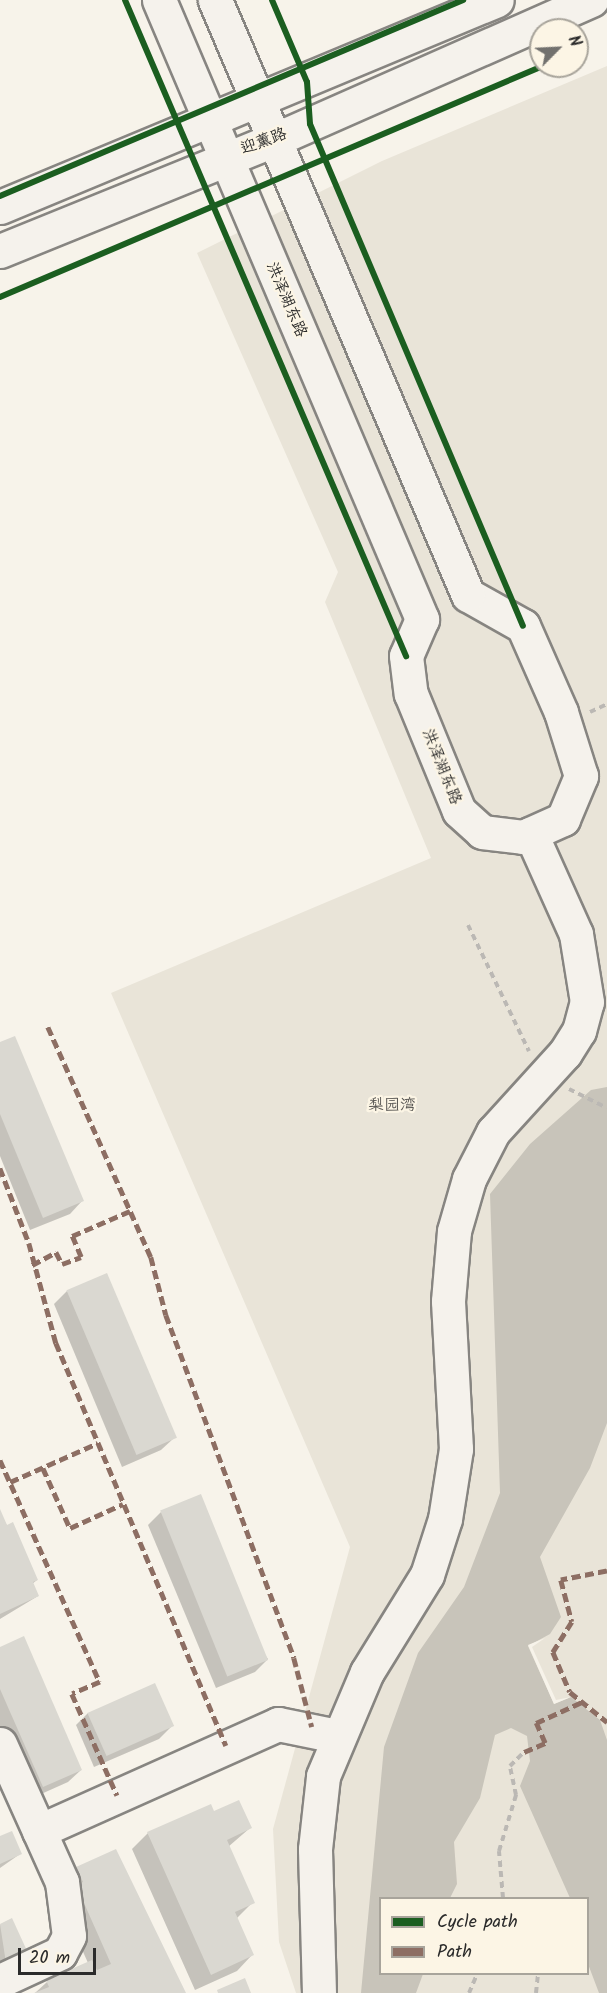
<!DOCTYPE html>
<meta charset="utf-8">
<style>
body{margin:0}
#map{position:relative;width:607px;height:1993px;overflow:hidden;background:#f7f3ea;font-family:Kalam,"LXGW WenKai TC",sans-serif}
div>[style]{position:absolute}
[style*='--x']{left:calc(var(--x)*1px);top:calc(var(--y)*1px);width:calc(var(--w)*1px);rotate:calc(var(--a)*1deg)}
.green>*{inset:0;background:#e9e4d8}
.water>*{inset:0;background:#c8c4ba}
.pier>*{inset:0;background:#f7f3ea}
.shadow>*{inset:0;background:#0003}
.building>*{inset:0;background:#dad8d1;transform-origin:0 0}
.path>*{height:4px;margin-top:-2px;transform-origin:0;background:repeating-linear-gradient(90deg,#bbb8b4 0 6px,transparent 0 10.5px)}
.roads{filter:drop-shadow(2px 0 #878581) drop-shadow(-2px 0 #878581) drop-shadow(0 2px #878581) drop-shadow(0 -2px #878581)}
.minor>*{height:33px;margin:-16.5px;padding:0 16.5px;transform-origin:16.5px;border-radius:16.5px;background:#f5f2ec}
.quiet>*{height:4.5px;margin-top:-2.25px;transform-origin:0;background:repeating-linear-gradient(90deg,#8d6e63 0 9px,transparent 0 13.5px)}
.cycleway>*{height:6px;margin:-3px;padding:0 3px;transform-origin:3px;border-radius:3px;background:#1b5e20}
span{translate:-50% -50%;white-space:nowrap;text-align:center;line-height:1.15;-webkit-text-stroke:4.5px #fcf5e5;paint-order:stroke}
.street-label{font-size:16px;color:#2b2b2b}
.park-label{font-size:16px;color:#585653}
.legend{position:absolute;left:379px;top:1897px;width:210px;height:78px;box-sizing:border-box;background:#fcf5e5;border:2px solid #a8a49b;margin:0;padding:8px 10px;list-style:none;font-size:18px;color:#2b2b2b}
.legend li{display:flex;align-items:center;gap:12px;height:30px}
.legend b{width:30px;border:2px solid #a8a49b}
.north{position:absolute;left:529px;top:18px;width:60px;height:60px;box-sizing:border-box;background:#fcf5e5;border:2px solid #a8a49b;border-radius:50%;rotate:66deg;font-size:16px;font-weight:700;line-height:24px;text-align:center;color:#2b2b2b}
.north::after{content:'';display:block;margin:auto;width:21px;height:27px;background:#72716e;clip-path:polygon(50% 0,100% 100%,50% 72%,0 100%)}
.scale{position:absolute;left:18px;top:1948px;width:78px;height:27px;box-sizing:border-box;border:3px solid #2b2b2b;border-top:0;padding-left:8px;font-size:18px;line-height:21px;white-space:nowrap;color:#2b2b2b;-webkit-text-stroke:4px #fcf5e5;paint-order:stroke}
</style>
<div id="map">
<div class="green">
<i style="clip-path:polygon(evenodd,607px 66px,607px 1993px,296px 1993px,279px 1942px,273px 1829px,350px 1547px,111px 993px,431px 858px,325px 602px,338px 572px,197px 253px,382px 161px,607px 66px,380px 1898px,588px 1898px,588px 1974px,380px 1974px,380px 1898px)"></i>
</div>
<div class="water">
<i style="clip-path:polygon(607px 1087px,607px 1423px,590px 1468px,540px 1557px,561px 1617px,550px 1634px,528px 1646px,554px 1704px,571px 1697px,600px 1720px,607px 1740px,607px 1993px,599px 1993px,588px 1964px,588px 1898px,570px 1898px,520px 1786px,530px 1761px,527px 1736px,511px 1728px,495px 1735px,480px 1798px,454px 1842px,457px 1884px,450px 1898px,380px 1898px,380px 1974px,423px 1974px,416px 1993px,361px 1993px,384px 1747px,418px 1653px,464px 1587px,500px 1493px,490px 1194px,530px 1144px,591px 1090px)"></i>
</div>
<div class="pier">
<i style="clip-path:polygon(545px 1638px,532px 1647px,556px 1700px,571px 1697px,554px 1704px,528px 1645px)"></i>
</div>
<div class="shadow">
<i style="clip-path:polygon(0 1044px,82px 1201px,70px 1214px,30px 1230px,0 1156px)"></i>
<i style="clip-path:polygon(67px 1291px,174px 1438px,161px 1450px,122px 1467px,54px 1304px)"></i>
<i style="clip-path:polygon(161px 1512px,268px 1659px,255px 1672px,216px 1688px,148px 1525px)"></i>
<i style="clip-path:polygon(0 1513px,37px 1580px,32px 1584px,38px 1596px,0 1619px)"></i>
<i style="clip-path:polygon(0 1648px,81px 1770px,68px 1782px,30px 1799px,0 1730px)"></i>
<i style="clip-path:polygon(88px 1713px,172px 1726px,159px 1739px,94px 1767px,76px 1725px)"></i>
<i style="clip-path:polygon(213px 1813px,250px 1828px,228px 1847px,253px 1902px,236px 1919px,252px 1955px,237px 1971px,195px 1990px,132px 1849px,148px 1833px)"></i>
<i style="clip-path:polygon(0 1838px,20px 1854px,0 1868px)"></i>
<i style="clip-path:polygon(77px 1868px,185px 1993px,35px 1993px,47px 1982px,88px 1963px,61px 1902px,61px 1884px)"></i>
<i style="clip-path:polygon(11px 1920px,17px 1962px,0 1969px,0 1925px)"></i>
</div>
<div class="building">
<i style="clip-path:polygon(15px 1036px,84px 1201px,43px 1218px,0 1114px,0 1042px)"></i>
<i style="left:107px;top:1273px;width:179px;height:44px;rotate:67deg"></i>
<i style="left:201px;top:1494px;width:179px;height:44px;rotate:68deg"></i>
<i style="clip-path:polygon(0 1509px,7px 1525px,13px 1522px,38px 1580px,33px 1582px,39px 1596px,0 1614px)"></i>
<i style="clip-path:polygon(24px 1636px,82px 1770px,43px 1787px,0 1689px,0 1647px)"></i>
<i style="left:155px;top:1683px;width:47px;height:74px;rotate:66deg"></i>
<i style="clip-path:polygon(239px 1800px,252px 1828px,227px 1840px,255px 1903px,235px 1912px,254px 1955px,211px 1975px,147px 1832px,211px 1804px,214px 1811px)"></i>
<i style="clip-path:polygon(12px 1831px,22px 1854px,0 1864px,0 1836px)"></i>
<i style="clip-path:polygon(116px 1849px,186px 1993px,34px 1993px,49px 1987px,46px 1980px,92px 1960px,97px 1970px,111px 1964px,76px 1885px,83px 1882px,76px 1867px)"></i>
<i style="clip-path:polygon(12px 1918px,28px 1953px,6px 1963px,0 1924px)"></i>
<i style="clip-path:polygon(245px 1978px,251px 1993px,218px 1993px,217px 1990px)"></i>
</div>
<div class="path">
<i style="--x:590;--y:712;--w:19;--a:-25"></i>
<i style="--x:468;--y:925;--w:140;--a:64.2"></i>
<i style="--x:569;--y:1089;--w:42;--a:26.6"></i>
<i style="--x:503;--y:1898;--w:47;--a:-94.9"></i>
<i style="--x:499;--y:1851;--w:59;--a:-73.1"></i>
<i style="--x:516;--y:1795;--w:30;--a:-102"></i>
<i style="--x:510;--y:1766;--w:20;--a:-45"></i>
<i style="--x:469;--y:1993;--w:21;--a:-67"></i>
<i style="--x:536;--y:1993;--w:19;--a:-84"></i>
</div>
<div class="roads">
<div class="minor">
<i style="--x:159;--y:0;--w:673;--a:66.98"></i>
<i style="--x:422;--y:619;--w:40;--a:113.4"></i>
<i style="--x:406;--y:656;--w:38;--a:83"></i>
<i style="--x:411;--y:694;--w:126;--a:67.7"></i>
<i style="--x:459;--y:811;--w:31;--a:42"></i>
<i style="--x:482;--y:832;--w:41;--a:7"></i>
<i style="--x:523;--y:837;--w:44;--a:-24.2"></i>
<i style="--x:563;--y:819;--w:47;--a:-67.3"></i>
<i style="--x:581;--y:776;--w:67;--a:-107.4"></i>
<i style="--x:561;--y:712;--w:94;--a:-113.8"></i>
<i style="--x:523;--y:626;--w:63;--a:-150.6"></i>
<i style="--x:468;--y:595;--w:647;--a:-113.04"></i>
<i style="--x:0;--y:207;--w:538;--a:-22.61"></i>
<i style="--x:0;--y:251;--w:296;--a:-22.1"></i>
<i style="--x:274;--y:140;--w:347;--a:-23.8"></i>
<i style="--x:0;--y:1744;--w:151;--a:65.8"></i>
<i style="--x:62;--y:1882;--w:54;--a:82.6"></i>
<i style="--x:69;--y:1936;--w:19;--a:118"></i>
<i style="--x:60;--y:1953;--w:66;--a:155"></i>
<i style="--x:39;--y:1831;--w:262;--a:-24.1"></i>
<i style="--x:278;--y:1724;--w:60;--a:11.5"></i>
<i style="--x:319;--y:1993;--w:144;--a:-91.6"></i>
<i style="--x:315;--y:1849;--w:73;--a:-83.7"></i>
<i style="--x:323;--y:1776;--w:113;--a:-67.1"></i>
<i style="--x:367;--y:1672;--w:114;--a:-58.3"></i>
<i style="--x:427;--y:1575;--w:59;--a:-72.2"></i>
<i style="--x:445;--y:1519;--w:71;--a:-81.1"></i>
<i style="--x:456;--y:1449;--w:148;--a:-93.1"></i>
<i style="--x:448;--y:1301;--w:70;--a:-85.1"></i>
<i style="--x:454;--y:1231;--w:54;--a:-73.9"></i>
<i style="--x:469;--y:1179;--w:53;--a:-62.9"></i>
<i style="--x:493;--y:1132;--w:107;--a:-47.7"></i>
<i style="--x:565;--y:1053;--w:26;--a:-58"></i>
<i style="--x:579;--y:1031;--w:30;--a:-75"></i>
<i style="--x:587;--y:1002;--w:69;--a:-99.2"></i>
<i style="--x:576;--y:934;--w:110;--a:-114.2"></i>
</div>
</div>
<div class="quiet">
<i style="--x:48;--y:1027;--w:252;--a:65.9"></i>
<i style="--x:151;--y:1257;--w:60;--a:75.5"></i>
<i style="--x:166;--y:1315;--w:366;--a:69.5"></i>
<i style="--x:294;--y:1658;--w:71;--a:75.4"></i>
<i style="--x:0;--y:1168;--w:80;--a:68.9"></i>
<i style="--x:29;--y:1243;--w:104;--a:74.9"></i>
<i style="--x:56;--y:1343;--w:437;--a:67.1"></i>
<i style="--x:32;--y:1265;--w:27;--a:-28"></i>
<i style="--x:56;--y:1252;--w:13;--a:63"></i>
<i style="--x:62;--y:1264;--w:20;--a:-20"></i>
<i style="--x:81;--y:1257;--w:23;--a:-113"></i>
<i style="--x:72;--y:1236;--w:63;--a:-23.3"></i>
<i style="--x:0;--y:1460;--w:243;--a:65.8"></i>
<i style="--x:100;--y:1682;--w:30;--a:157"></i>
<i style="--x:72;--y:1694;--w:111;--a:66"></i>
<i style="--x:43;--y:1468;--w:66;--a:65.8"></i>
<i style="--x:70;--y:1528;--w:58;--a:-24.4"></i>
<i style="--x:10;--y:1482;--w:96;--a:-23.9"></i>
<i style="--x:607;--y:1571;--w:47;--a:168.9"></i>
<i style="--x:561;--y:1580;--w:43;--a:75.3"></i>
<i style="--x:572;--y:1622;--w:36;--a:122"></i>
<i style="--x:553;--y:1652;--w:43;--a:67"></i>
<i style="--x:570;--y:1692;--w:48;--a:39"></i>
<i style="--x:524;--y:1752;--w:23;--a:-23"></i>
<i style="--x:545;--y:1743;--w:22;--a:-114"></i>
<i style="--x:536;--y:1723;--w:51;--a:-24.5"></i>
</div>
<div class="cycleway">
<i style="--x:125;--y:0;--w:714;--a:66.81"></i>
<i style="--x:272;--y:0;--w:89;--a:66.9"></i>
<i style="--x:307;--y:82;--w:42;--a:85.9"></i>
<i style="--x:310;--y:124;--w:545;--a:67.01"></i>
<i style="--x:0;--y:196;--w:503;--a:-22.94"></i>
<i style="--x:0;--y:297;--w:590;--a:-23.05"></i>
</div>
<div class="street-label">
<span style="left:264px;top:142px;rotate:-20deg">迎薰路</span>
<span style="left:286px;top:300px;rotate:67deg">洪泽湖东路</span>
<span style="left:441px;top:767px;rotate:68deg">洪泽湖东路</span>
</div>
<div class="park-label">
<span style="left:392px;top:1106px">梨园湾</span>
</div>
<ul class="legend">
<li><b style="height:8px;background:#1b5e20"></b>Cycle path</li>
<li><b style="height:8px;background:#8d6e63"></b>Path</li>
</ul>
<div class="north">N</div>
<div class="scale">20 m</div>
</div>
